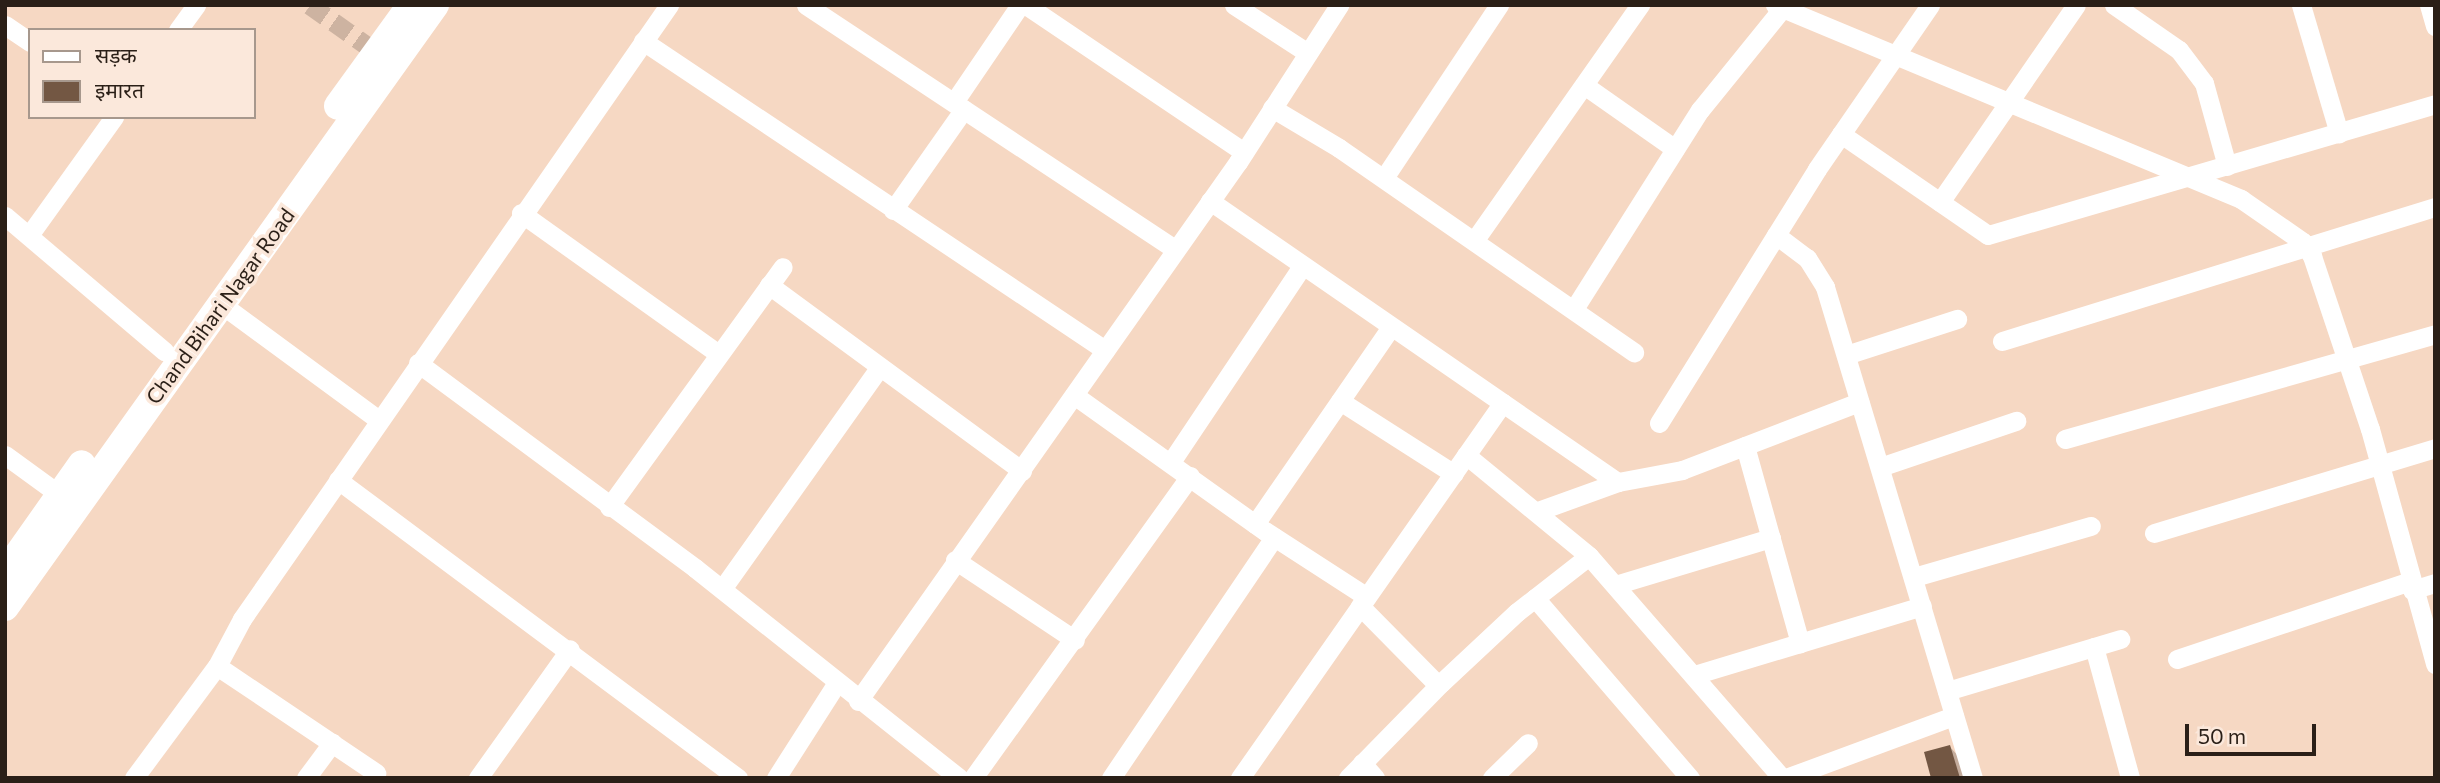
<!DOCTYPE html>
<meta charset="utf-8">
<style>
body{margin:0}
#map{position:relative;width:2440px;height:783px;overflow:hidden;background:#f6d8c3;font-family:Commissioner,"Noto Sans Devanagari",sans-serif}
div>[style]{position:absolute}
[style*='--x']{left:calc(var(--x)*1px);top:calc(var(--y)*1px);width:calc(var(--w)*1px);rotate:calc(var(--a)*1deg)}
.shadow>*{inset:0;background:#0003}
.building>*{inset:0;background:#735743}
.street-tunnel>*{height:19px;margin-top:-9.5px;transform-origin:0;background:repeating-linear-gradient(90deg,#cdb3a1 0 19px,transparent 0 29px)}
.street>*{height:19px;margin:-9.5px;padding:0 9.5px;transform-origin:9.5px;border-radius:9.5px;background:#fff}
.secondary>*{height:28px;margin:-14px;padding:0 14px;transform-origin:14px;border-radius:14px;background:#fff}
span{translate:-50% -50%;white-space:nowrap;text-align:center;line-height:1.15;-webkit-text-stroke:7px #fbe8db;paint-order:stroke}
.street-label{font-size:21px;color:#2a1f17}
.frame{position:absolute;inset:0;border:7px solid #2a1f17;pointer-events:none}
.legend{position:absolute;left:28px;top:28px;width:228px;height:91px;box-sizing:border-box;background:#fbe8db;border:2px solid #a7988d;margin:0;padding:9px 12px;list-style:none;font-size:21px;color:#2a1f17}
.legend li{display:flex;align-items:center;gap:14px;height:35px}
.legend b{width:35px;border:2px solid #a7988d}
.scale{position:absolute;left:2185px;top:724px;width:131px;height:32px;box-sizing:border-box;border:4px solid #2a1f17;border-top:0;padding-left:9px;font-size:21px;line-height:24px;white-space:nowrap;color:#2a1f17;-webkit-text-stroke:5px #fbe8db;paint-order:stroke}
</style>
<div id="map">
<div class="shadow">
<i style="clip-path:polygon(1950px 747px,1960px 758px,1967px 778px,1933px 778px)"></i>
</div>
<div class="building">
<i style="clip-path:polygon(1950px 745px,1960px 778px,1931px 778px,1924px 752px)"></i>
</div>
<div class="street-tunnel">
<i style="--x:310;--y:5;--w:93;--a:35.4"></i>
</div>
<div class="street">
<i style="--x:806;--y:5;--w:442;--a:33.5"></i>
<i style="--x:1026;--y:5;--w:263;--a:34"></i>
<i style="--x:1234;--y:5;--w:88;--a:33"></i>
<i style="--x:1775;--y:5;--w:505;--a:22.6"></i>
<i style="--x:2241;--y:199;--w:75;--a:34.7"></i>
<i style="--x:2303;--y:242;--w:17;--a:57"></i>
<i style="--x:2312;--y:256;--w:182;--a:71.5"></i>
<i style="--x:2370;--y:429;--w:244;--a:74.5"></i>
<i style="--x:2114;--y:5;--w:79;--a:34.7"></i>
<i style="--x:2179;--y:50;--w:41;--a:52.9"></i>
<i style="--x:2204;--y:83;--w:86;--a:74.5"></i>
<i style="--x:2301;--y:5;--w:134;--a:73.5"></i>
<i style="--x:2429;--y:5;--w:22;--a:74"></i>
<i style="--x:5;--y:25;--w:30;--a:34"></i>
<i style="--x:178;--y:30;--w:31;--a:-54"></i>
<i style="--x:643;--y:41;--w:556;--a:33.78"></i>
<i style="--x:1584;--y:85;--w:111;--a:35.1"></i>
<i style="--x:954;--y:102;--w:117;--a:-55.8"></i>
<i style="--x:1272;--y:108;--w:78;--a:30.8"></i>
<i style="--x:1339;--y:148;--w:359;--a:34.7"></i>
<i style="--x:1841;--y:134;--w:178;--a:34.5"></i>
<i style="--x:1988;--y:235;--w:466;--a:-16.3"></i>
<i style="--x:1384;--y:178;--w:208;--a:-56.4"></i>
<i style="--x:1210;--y:201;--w:495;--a:34.6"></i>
<i style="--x:1618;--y:482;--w:65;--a:-10.6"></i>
<i style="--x:1682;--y:470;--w:190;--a:-21"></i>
<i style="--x:1940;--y:202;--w:239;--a:-55.4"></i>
<i style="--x:893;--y:210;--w:123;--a:-54.9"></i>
<i style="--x:521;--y:213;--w:243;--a:35.5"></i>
<i style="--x:5;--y:216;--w:209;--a:40.3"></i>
<i style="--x:30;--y:234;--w:144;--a:-54.3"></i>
<i style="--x:1776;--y:235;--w:39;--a:37"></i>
<i style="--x:1807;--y:258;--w:34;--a:58"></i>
<i style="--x:1825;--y:287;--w:513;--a:73.23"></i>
<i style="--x:1474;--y:241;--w:289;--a:-54.9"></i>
<i style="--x:769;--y:285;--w:314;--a:36.3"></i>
<i style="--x:221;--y:304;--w:196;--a:36.3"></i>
<i style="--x:1574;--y:309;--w:236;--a:-57.7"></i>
<i style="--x:1700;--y:110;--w:135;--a:-51"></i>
<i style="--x:2002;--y:341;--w:453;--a:-17.2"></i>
<i style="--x:1846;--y:355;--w:117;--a:-18"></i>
<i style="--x:418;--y:363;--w:345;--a:36.5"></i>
<i style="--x:695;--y:568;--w:337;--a:38.5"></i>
<i style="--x:1074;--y:395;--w:234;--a:35.5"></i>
<i style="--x:1265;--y:531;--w:121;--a:32.9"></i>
<i style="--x:1340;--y:401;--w:135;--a:32.6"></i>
<i style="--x:1659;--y:423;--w:299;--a:-58.1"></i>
<i style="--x:1817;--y:169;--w:199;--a:-55.4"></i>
<i style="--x:2065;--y:439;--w:385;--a:-15.8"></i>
<i style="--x:1745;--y:446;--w:205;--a:74.4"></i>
<i style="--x:5;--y:455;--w:68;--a:36"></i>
<i style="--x:1466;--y:455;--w:159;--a:39.4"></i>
<i style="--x:1589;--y:556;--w:294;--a:49"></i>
<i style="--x:1171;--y:462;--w:236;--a:-56.2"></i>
<i style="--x:1880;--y:467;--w:144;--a:-18.7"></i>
<i style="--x:338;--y:480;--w:499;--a:36.7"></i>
<i style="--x:609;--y:507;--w:296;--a:-54.1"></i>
<i style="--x:1538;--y:511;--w:85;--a:-19.9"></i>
<i style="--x:1255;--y:524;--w:239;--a:-55.4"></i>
<i style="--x:2154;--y:533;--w:294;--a:-16.8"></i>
<i style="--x:955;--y:560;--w:144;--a:33.7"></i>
<i style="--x:1914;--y:577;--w:184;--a:-16.1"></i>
<i style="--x:1615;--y:585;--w:163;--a:-16.8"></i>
<i style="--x:722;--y:589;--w:272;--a:-54.6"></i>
<i style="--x:2412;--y:590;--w:24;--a:-17"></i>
<i style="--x:1535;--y:598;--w:238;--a:49.3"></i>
<i style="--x:1360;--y:606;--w:111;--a:45.4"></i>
<i style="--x:2094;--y:647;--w:136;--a:74.6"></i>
<i style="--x:2177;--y:659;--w:246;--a:-18.5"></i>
<i style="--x:217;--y:666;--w:192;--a:33.9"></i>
<i style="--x:1694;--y:675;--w:238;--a:-16.8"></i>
<i style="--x:1947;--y:691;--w:181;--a:-16.7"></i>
<i style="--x:858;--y:701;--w:659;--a:-54.82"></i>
<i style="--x:1238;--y:162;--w:187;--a:-57.2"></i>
<i style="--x:1362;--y:763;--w:20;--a:49"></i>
<i style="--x:134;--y:778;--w:139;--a:-53.5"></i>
<i style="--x:217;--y:666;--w:53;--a:-62"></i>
<i style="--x:242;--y:619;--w:748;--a:-55.18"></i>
<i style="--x:306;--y:778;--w:44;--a:-53.4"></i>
<i style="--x:478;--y:778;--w:158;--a:-54.5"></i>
<i style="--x:776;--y:778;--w:112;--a:-57.4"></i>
<i style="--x:973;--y:778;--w:372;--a:-54.3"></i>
<i style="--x:1111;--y:778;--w:291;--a:-55.9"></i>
<i style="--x:1240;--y:778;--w:458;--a:-55"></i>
<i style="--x:1348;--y:778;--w:133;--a:-45.6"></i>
<i style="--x:1441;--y:683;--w:104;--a:-43.1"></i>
<i style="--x:1517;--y:612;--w:91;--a:-37.9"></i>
<i style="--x:1492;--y:778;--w:50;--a:-44.2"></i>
<i style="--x:1786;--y:778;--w:179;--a:-20.3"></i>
</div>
<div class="secondary">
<i style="--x:338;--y:106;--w:125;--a:-54.1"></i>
<i style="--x:5;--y:573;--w:133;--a:-54.8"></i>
<i style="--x:5;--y:607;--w:740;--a:-54.46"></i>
</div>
<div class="street-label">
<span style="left:220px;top:306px;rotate:-54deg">Chand Bihari Nagar Road</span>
</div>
<div class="frame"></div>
<ul class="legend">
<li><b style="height:9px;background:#fff"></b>सड़क</li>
<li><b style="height:19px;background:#735743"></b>इमारत</li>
</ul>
<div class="scale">50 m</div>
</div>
